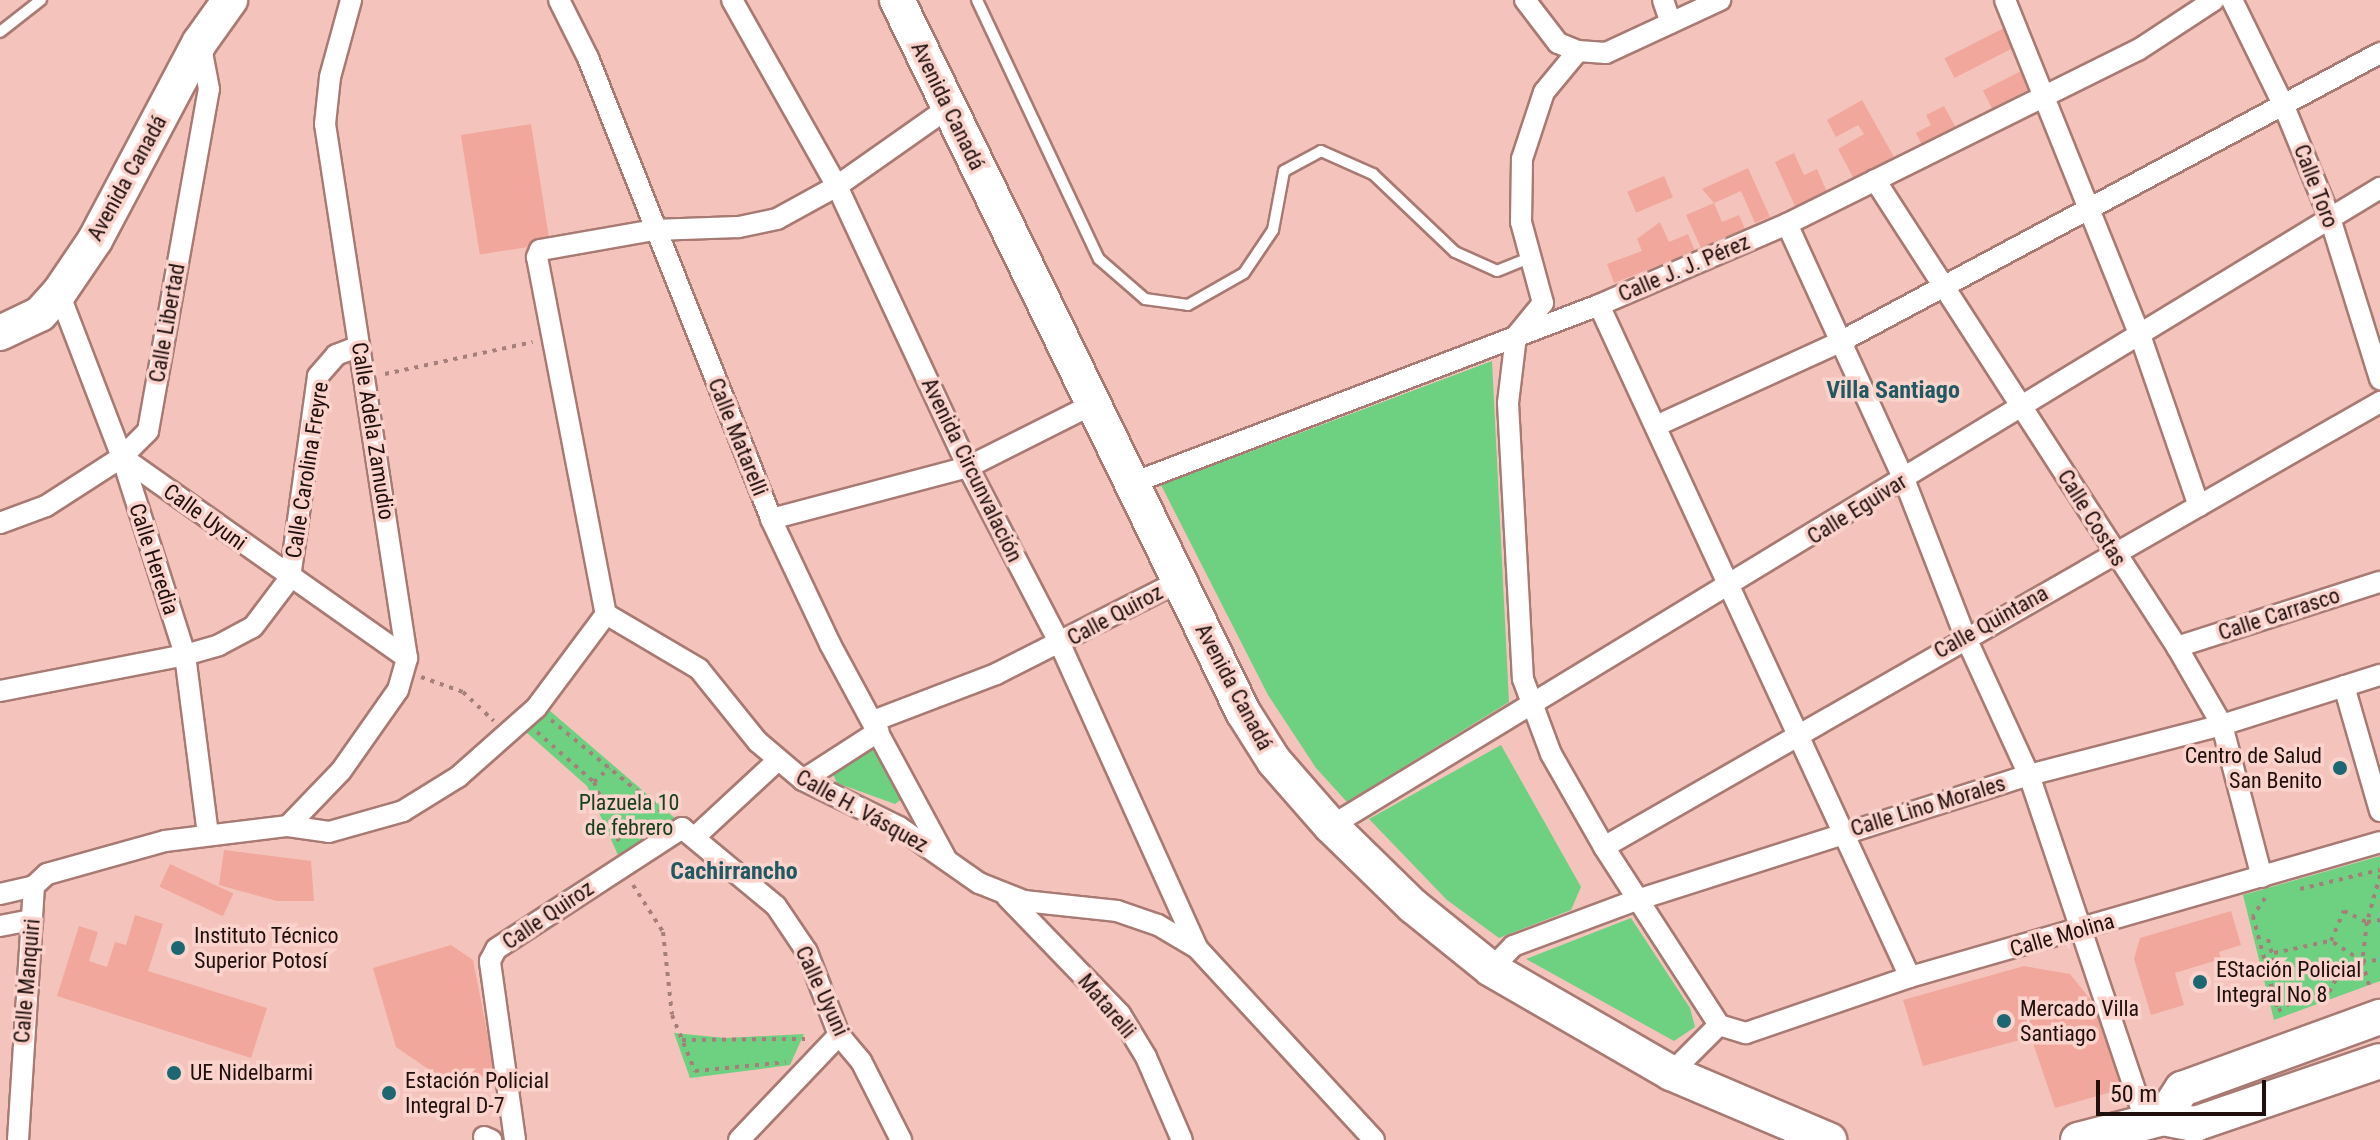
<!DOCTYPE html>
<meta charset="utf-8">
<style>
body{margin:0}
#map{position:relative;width:2380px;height:1140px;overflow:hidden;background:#f4c4bc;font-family:"Roboto Condensed",sans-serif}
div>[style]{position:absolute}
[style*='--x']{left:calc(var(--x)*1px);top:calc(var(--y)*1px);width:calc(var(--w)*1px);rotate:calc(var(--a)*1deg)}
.green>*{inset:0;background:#6ed081}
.building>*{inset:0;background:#f1a79c;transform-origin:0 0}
.path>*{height:4px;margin-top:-2px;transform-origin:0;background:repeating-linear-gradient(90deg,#a5807b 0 4px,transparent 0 10px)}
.roads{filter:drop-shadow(2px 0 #a77a73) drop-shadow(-2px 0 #a77a73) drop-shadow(0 2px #a77a73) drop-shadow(0 -2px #a77a73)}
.service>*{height:10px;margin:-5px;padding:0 5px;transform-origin:5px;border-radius:5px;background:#fff}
.minor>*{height:20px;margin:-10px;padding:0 10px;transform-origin:10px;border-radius:10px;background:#fff}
.trunk>*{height:34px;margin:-17px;padding:0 17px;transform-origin:17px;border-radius:17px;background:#fff}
.dots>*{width:22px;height:22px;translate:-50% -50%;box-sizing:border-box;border:4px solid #fbd3cd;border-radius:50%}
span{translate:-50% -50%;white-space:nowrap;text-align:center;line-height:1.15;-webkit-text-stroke:7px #fbd3cd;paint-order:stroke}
.street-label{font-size:22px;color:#1f0f0d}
.poi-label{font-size:22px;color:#1f0f0d}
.right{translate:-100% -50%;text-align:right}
.left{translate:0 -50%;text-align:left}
.park-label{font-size:22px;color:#174020}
.neighbourhood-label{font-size:24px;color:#205961;font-weight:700}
.scale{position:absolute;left:2096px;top:1080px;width:170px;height:36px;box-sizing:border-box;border:4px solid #1f0f0d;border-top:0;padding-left:10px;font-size:24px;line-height:28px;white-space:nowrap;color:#1f0f0d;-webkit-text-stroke:6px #fbd3cd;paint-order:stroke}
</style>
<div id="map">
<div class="green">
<i style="clip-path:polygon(1492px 361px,1509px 702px,1347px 802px,1316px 768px,1268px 695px,1161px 485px)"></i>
<i style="clip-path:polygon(549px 710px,677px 820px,618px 855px,587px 786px,526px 732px)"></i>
<i style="clip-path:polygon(1501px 745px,1581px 887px,1571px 910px,1499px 938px,1447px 900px,1369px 819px)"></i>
<i style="clip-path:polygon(872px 746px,902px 799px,895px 804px,837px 783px,833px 774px)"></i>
<i style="clip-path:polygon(2380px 856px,2380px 981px,2274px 1020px,2243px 895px)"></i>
<i style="clip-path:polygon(1631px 918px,1690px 1008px,1695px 1027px,1674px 1041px,1526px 959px)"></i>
<i style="clip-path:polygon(674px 1033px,725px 1038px,804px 1034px,790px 1065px,690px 1078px)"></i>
</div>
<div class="building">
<i style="left:2006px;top:27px;width:22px;height:69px;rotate:63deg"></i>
<i style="left:2023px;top:70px;width:20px;height:45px;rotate:63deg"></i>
<i style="clip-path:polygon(1862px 100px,1894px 157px,1854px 179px,1838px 149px,1864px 134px,1858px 125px,1836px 137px,1827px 120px)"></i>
<i style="clip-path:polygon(1944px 106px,1956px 128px,1922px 145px,1916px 133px,1931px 125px,1926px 115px)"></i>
<i style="left:531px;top:124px;width:121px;height:71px;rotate:81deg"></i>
<i style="clip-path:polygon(1794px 153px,1804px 175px,1817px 169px,1827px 192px,1795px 206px,1775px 162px)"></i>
<i style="clip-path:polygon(1748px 168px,1770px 217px,1755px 223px,1741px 191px,1714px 203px,1722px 222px,1739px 215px,1746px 231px,1702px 250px,1686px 215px,1714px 203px,1702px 189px)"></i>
<i style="left:1664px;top:176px;width:23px;height:40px;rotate:67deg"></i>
<i style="clip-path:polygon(1660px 222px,1669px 242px,1688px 234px,1695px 251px,1614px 283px,1607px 264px,1642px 251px,1637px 239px)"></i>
<i style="clip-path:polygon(224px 850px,311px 861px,314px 901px,277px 901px,219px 885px)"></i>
<i style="left:170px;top:864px;width:70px;height:25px;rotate:25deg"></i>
<i style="clip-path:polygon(2231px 911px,2241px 945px,2219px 952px,2221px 959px,2175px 973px,2184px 1005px,2151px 1015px,2134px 959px,2140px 938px)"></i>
<i style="clip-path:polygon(135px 915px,163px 924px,148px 971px,267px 1008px,251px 1058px,57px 996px,79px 926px,98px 932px,89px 961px,107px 967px,115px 942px,126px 945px)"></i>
<i style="clip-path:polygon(451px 945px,473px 960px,495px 1072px,453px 1086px,396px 1047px,373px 968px)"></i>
<i style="clip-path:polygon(2024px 966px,2070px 974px,2094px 1004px,2122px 1089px,2055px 1108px,2031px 1037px,1923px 1066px,1903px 1000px)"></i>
</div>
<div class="path">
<i style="--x:385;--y:374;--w:151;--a:-12.2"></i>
<i style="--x:421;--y:677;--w:45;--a:19.7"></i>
<i style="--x:463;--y:692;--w:42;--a:43.1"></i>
<i style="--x:551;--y:720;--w:148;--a:39.5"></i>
<i style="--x:537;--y:732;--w:76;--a:41.3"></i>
<i style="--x:594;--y:782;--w:67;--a:67.2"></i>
<i style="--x:594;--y:782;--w:21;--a:-43"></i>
<i style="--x:2380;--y:875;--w:49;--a:105.5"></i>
<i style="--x:2367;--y:922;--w:13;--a:-9"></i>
<i style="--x:633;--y:885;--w:56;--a:57.4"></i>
<i style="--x:663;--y:932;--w:83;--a:83.8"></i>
<i style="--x:672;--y:1015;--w:61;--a:67.7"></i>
<i style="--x:695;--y:1071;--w:91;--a:-5.6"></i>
<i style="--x:2300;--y:889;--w:82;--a:-13.4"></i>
<i style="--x:2265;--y:898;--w:22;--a:124"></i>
<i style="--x:2253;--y:916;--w:98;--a:75.3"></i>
<i style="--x:2278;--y:1011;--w:34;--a:-32"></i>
<i style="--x:2307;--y:993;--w:22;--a:-3"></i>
<i style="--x:2329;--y:992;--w:23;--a:-61"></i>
<i style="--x:2340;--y:972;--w:25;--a:-27"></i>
<i style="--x:2344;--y:911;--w:25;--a:26"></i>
<i style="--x:2367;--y:922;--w:39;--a:97"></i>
<i style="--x:2362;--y:961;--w:37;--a:-147"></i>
<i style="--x:2331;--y:941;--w:33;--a:-67"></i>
<i style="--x:2268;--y:939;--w:27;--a:75"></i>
<i style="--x:2274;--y:953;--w:57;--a:-12.1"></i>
<i style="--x:2369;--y:985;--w:25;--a:-106"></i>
<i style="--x:2362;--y:961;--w:18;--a:-3"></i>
<i style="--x:682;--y:1040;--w:123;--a:-0.5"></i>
</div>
<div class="roads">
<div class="service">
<i style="--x:977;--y:0;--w:286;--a:64.8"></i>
<i style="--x:1099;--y:259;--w:61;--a:41"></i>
<i style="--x:1145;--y:299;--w:43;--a:7.9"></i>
<i style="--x:1188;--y:305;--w:64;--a:-29.7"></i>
<i style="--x:1244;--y:273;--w:52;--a:-56"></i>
<i style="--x:1273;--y:230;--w:60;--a:-79.4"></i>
<i style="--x:1284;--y:171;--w:42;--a:-28.4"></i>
<i style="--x:1321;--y:151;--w:57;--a:23.9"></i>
<i style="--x:1373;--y:174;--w:113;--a:43.6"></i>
<i style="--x:1455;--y:252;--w:46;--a:24.3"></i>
<i style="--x:1497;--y:271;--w:37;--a:-22"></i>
<i style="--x:0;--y:32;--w:52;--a:-38"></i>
</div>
<div class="minor">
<i style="--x:559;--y:0;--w:65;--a:63.4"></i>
<i style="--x:588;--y:58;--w:496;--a:68.3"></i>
<i style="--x:771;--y:519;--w:138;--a:64.7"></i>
<i style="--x:830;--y:644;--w:242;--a:61.6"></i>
<i style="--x:732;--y:0;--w:214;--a:60.6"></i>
<i style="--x:837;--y:186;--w:310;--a:65"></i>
<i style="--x:968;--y:467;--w:199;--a:62.5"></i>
<i style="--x:1060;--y:644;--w:333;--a:65.7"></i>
<i style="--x:1525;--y:0;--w:54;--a:52.5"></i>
<i style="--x:1558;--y:43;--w:22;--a:22"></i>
<i style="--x:1578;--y:51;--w:28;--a:4"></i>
<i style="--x:1606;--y:53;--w:126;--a:-24.9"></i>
<i style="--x:1663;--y:0;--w:24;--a:71"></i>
<i style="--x:2005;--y:0;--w:361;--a:68.1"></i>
<i style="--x:2140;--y:335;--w:181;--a:71"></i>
<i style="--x:2232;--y:0;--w:116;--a:63.9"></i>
<i style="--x:2283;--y:104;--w:123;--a:67.6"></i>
<i style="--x:2330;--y:218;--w:169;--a:72.7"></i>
<i style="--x:1578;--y:51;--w:53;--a:129.7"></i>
<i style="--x:1544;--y:92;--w:71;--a:108.2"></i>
<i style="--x:1522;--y:159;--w:63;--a:90.9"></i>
<i style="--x:1521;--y:222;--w:84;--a:74.8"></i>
<i style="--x:1543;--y:303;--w:43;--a:129.3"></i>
<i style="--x:1516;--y:336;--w:67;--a:96.8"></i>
<i style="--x:1508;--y:403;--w:276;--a:86.9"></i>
<i style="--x:1523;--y:679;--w:80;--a:69.5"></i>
<i style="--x:1551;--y:754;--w:107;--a:60.3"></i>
<i style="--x:1604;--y:847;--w:212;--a:57.1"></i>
<i style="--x:1719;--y:1025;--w:28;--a:17"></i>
<i style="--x:1746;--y:1033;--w:173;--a:-18.9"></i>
<i style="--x:1910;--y:977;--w:489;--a:-16"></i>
<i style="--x:948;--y:108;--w:136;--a:144.9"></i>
<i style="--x:837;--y:186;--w:68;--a:151.2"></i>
<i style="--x:777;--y:219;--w:40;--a:168"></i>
<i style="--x:738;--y:227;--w:84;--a:178"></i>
<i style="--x:654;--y:230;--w:116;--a:170"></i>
<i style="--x:540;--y:250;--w:8;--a:113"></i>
<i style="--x:537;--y:257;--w:364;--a:79.1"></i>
<i style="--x:606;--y:614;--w:108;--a:30.6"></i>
<i style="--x:699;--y:669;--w:94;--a:51.1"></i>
<i style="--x:758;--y:742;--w:59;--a:40.2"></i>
<i style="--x:803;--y:780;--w:107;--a:26.1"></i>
<i style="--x:899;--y:827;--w:98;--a:35"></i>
<i style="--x:979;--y:883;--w:48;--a:21.8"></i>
<i style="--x:1024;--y:901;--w:94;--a:6.1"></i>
<i style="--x:1117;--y:911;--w:43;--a:18.9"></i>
<i style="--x:1158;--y:925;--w:45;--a:30.5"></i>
<i style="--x:1197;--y:948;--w:261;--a:47.3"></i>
<i style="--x:1875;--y:180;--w:556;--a:57.11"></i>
<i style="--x:2177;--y:647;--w:90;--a:60"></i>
<i style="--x:2222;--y:725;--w:157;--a:75.3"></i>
<i style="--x:1787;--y:224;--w:281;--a:65.4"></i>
<i style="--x:1904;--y:479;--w:168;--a:68.8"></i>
<i style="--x:1965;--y:636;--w:153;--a:65.3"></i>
<i style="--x:2029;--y:775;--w:366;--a:71.4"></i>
<i style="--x:59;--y:293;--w:176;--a:69"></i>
<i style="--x:122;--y:457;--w:208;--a:72.3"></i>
<i style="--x:185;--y:655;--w:181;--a:82.7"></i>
<i style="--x:1599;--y:305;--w:740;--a:65.17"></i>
<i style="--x:1658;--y:425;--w:198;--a:-24.5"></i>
<i style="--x:1838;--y:343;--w:615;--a:-28.15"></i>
<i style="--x:122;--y:457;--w:349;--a:35.2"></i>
<i style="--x:1130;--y:484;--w:502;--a:-20.89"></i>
<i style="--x:1599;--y:305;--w:205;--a:-23.3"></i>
<i style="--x:1787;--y:224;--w:392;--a:-26.4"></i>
<i style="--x:2138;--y:50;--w:91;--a:-33.3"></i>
<i style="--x:771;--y:519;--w:204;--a:-14.8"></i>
<i style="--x:968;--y:467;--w:140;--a:-26.7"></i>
<i style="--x:0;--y:523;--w:49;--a:-20.3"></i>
<i style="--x:46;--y:506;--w:90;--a:-32.8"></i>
<i style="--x:122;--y:457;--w:37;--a:-45"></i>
<i style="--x:148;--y:431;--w:347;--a:-79.9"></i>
<i style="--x:209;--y:89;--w:48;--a:-100.8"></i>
<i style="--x:2177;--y:647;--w:213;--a:-17.8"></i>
<i style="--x:2344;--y:686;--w:130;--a:73.9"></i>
<i style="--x:0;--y:691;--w:188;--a:-11"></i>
<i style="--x:185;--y:655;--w:35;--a:-16"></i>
<i style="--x:219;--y:645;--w:38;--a:-28"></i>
<i style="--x:253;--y:627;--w:61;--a:-52.9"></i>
<i style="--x:290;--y:578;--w:204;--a:-82.1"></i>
<i style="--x:318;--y:376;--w:28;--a:-49"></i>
<i style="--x:336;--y:355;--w:25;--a:-21"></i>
<i style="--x:873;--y:721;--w:132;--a:-20.9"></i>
<i style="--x:996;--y:674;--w:205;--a:-26.9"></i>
<i style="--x:803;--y:780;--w:90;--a:-32.8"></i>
<i style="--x:288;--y:826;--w:76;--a:-46.1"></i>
<i style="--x:341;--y:771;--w:99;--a:-54.9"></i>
<i style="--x:398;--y:690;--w:33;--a:-74"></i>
<i style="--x:407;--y:658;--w:540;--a:-98.73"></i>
<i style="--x:325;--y:124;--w:47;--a:-83.9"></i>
<i style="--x:330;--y:77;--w:80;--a:-74.7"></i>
<i style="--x:1331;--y:826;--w:1228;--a:-31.31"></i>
<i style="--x:696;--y:836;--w:110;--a:-42.8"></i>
<i style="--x:1604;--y:847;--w:895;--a:-29.83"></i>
<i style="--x:0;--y:894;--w:35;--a:-13"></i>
<i style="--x:1007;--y:897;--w:163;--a:46"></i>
<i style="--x:1120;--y:1014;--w:50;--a:58.8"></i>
<i style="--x:1146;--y:1057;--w:90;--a:66.6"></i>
<i style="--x:0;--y:926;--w:33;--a:-11"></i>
<i style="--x:1491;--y:969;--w:32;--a:-46"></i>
<i style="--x:1513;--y:946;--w:132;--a:-20.4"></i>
<i style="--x:1637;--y:900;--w:411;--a:-17.7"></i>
<i style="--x:2029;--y:775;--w:199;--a:-14.5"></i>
<i style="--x:2222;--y:725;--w:166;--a:-17.6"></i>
<i style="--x:1671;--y:1073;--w:68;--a:-45"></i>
<i style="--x:484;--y:1137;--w:8;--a:23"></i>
<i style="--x:18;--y:1140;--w:255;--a:-86.4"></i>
<i style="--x:34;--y:886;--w:18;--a:-43"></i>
<i style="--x:47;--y:874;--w:123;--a:-15.6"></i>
<i style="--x:165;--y:841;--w:124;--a:-7"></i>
<i style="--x:288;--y:826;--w:41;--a:8.3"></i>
<i style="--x:329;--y:832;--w:77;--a:-15.8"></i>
<i style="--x:403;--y:811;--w:65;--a:-31.7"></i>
<i style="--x:458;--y:777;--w:104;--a:-41.5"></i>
<i style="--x:536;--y:708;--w:117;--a:-53.3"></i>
<i style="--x:515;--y:1140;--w:181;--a:-98"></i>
<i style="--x:490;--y:961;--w:13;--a:-63"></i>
<i style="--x:496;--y:949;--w:222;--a:-33"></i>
<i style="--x:682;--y:828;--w:122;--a:39.7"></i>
<i style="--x:776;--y:906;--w:55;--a:56"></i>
<i style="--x:807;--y:952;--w:89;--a:68.9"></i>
<i style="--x:839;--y:1035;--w:34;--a:50"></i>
<i style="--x:861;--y:1061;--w:89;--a:63.1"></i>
<i style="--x:739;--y:1140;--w:145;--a:-46.4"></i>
</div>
<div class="trunk">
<i style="--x:897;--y:0;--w:792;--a:64.08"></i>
<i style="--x:1243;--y:712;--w:58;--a:57.7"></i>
<i style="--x:1274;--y:761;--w:86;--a:48.8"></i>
<i style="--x:1331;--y:826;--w:115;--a:44.3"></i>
<i style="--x:1413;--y:906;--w:100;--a:38.9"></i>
<i style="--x:1491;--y:969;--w:208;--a:30"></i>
<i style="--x:1671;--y:1073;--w:172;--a:23"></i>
<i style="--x:0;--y:333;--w:44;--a:-25.4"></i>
<i style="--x:40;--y:314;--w:28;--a:-48"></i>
<i style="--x:59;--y:293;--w:64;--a:-55.8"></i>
<i style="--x:95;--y:240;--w:224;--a:-62.1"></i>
<i style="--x:200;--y:42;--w:52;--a:-54.5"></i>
<i style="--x:2163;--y:1118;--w:35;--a:-57"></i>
<i style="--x:2182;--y:1089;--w:211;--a:-20"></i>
<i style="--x:2078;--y:1140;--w:88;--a:-14.5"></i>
<i style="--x:2163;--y:1118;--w:33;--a:11"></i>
<i style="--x:2195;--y:1124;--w:195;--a:-18.8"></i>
</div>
</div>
<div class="dots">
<i style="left:2340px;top:768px;background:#1d6772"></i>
<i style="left:178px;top:948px;background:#1d6772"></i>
<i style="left:2200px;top:982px;background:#1d6772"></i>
<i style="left:2004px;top:1021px;background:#1d6772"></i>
<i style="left:174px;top:1073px;background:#1d6772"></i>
<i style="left:389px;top:1093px;background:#1d6772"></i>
</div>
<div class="street-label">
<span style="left:948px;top:106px;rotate:64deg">Avenida Canadá</span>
<span style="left:127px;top:178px;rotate:-61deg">Avenida Canadá</span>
<span style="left:2316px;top:186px;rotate:69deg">Calle Toro</span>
<span style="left:1684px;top:268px;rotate:-23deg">Calle J. J. Pérez</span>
<span style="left:167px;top:323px;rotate:-80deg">Calle Libertad</span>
<span style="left:373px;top:431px;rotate:81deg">Calle Adela Zamudio</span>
<span style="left:738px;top:437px;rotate:68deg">Calle Matarelli</span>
<span style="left:307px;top:470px;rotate:-81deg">Calle Carolina Freyre</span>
<span style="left:972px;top:470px;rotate:64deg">Avenida Circunvalación</span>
<span style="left:1857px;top:509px;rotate:-32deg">Calle Eguivar</span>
<span style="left:205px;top:517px;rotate:36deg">Calle Uyuni</span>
<span style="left:2092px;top:518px;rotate:58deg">Calle Costas</span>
<span style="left:154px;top:559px;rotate:72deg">Calle Heredia</span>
<span style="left:2279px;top:614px;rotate:-18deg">Calle Carrasco</span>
<span style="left:1115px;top:615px;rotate:-28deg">Calle Quiroz</span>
<span style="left:1991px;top:622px;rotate:-29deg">Calle Quintana</span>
<span style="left:1234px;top:687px;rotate:62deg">Avenida Canadá</span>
<span style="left:1928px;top:806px;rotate:-17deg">Calle Lino Morales</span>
<span style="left:862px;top:811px;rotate:29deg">Calle H. Vásquez</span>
<span style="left:548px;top:915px;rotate:-34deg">Calle Quiroz</span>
<span style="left:2062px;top:935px;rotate:-16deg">Calle Molina</span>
<span style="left:27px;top:981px;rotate:-85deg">Calle Manquiri</span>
<span style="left:822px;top:991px;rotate:65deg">Calle Uyuni</span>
<span style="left:1107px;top:1006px;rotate:50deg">Matarelli</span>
</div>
<div class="poi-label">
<span class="right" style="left:2322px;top:768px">Centro de Salud<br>San Benito</span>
<span class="left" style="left:194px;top:948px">Instituto Técnico<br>Superior Potosí</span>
<span class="left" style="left:2216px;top:982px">EStación Policial<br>Integral No 8</span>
<span class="left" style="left:2020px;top:1021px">Mercado Villa<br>Santiago</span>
<span class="left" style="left:190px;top:1073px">UE Nidelbarmi</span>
<span class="left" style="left:405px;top:1093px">Estación Policial<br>Integral D-7</span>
</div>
<div class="park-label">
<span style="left:629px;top:815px">Plazuela 10<br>de febrero</span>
</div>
<div class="neighbourhood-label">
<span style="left:1893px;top:391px">Villa Santiago</span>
<span style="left:734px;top:872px">Cachirrancho</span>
</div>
<div class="scale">50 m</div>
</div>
